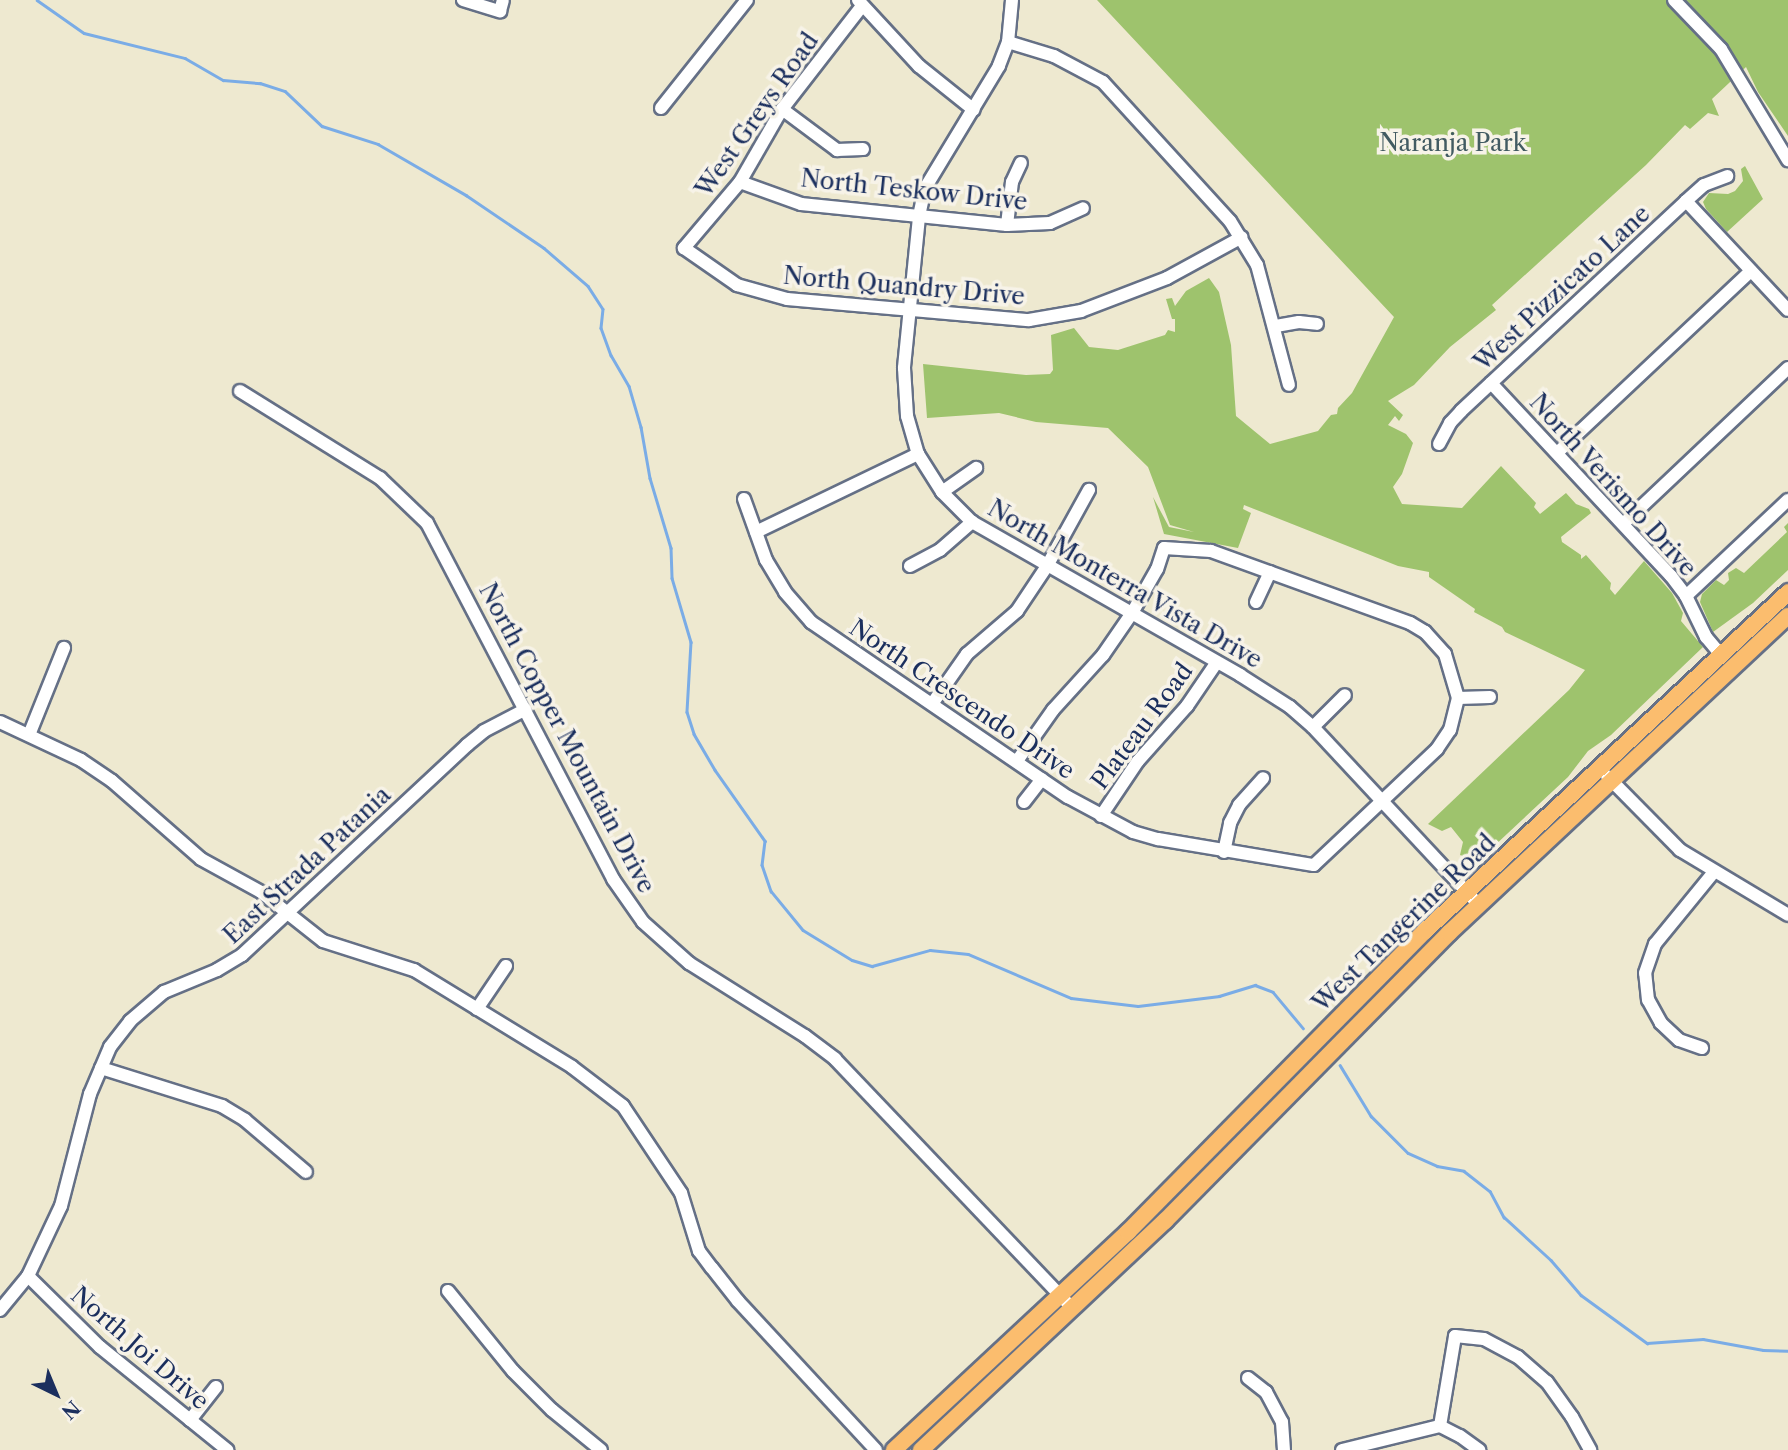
<!DOCTYPE html>
<style>
body{margin:0}
#map{position:relative;width:1788px;height:1450px;overflow:hidden;background:#eee9d0;font-family:"Libre Caslon Text",serif}
div>[style]{position:absolute}
[style*='--x']{left:calc(var(--x)*1px);top:calc(var(--y)*1px);width:calc(var(--w)*1px);rotate:calc(var(--a)*1deg)}
.green>*{inset:0;background:#9ec36d}
.stream>*{height:2.5px;margin:-1.25px;padding:0 1.25px;transform-origin:1.25px;border-radius:1.25px;background:#7aace6}
.roads{filter:drop-shadow(2px 0 #657086) drop-shadow(-2px 0 #657086) drop-shadow(0 2px #657086) drop-shadow(0 -2px #657086)}
.minor>*{height:12px;margin:-6px;padding:0 6px;transform-origin:6px;border-radius:6px;background:#fff}
.major>*{height:16px;margin:-8px;padding:0 8px;transform-origin:8px;border-radius:8px;background:#fbbd6e}
span{translate:-50% -50%;white-space:nowrap;text-align:center;line-height:1.15;-webkit-text-stroke:7px #f7f3e8;paint-order:stroke}
.street-label{font-size:24px;color:#1b2f5e}
.park-label{font-size:24px;color:#425b62}
.north{position:absolute;left:21px;top:1359px;width:70px;height:70px;-webkit-text-stroke:5px #f7f3e8;paint-order:stroke;rotate:137deg;font-size:19px;font-weight:700;line-height:28px;text-align:center;color:#1b2f5e}
.north::after{content:'';display:block;margin:auto;width:24px;height:32px;background:#1b2f5e;clip-path:polygon(50% 0,100% 100%,50% 72%,0 100%)}
</style>
<div id="map">
<div class="green">
<i style="clip-path:polygon(1097px 0,1788px 0,1788px 136px,1758px 92px,1746px 67px,1712px 99px,1719px 116px,1708px 113px,1690px 129px,1685px 125px,1646px 165px,1492px 305px,1496px 310px,1450px 347px,1414px 385px,1388px 401px,1403px 415px,1399px 421px,1395px 416px,1388px 425px,1406px 434px,1413px 443px,1402px 474px,1393px 487px,1402px 504px,1462px 508px,1501px 466px,1536px 503px,1534px 507px,1540px 514px,1566px 493px,1576px 504px,1589px 509px,1591px 513px,1561px 537px,1562px 542px,1581px 555px,1581px 559px,1586px 555px,1611px 583px,1610px 589px,1615px 595px,1644px 561px,1672px 593px,1683px 613px,1681px 621px,1703px 647px,1611px 735px,1588px 751px,1568px 777px,1477px 862px,1460px 855px,1463px 842px,1451px 827px,1442px 831px,1428px 824px,1569px 690px,1585px 670px,1505px 632px,1502px 627px,1474px 612px,1475px 609px,1429px 577px,1429px 572px,1398px 566px,1244px 505px,1243px 509px,1251px 513px,1238px 548px,1164px 534px,1153px 497px,1169px 527px,1194px 532px,1170px 525px,1148px 467px,1108px 428px,1036px 422px,999px 413px,927px 418px,923px 364px,1026px 375px,1050px 374px,1053px 370px,1051px 335px,1074px 328px,1089px 347px,1118px 350px,1165px 335px,1168px 330px,1175px 332px,1175px 319px,1172px 319px,1166px 299px,1172px 298px,1175px 306px,1186px 291px,1209px 278px,1219px 292px,1231px 345px,1236px 416px,1270px 444px,1318px 431px,1331px 415px,1337px 414px,1338px 408px,1352px 393px,1394px 317px)"></i>
<i style="clip-path:polygon(1745px 166px,1763px 199px,1727px 232px,1706px 209px,1703px 202px,1709px 193px,1728px 194px,1735px 191px,1743px 181px,1741px 169px)"></i>
<i style="clip-path:polygon(1788px 523px,1788px 570px,1753px 603px,1713px 632px,1700px 602px,1702px 594px,1716px 580px,1724px 585px,1729px 580px,1728px 573px,1736px 568px,1744px 573px,1787px 532px,1784px 527px)"></i>
</div>
<div class="stream">
<i style="--x:37;--y:0;--w:57;--a:35.1"></i>
<i style="--x:84;--y:33;--w:104;--a:13.9"></i>
<i style="--x:185;--y:58;--w:44;--a:30.1"></i>
<i style="--x:223;--y:80;--w:37;--a:5"></i>
<i style="--x:260;--y:83;--w:26;--a:18"></i>
<i style="--x:285;--y:91;--w:51;--a:43.4"></i>
<i style="--x:322;--y:126;--w:59;--a:17.8"></i>
<i style="--x:378;--y:144;--w:102;--a:30.1"></i>
<i style="--x:466;--y:195;--w:94;--a:34.2"></i>
<i style="--x:544;--y:248;--w:58;--a:40.8"></i>
<i style="--x:588;--y:286;--w:27;--a:57"></i>
<i style="--x:603;--y:309;--w:19;--a:96"></i>
<i style="--x:601;--y:328;--w:29;--a:70"></i>
<i style="--x:611;--y:355;--w:36;--a:60"></i>
<i style="--x:629;--y:386;--w:43;--a:73.7"></i>
<i style="--x:641;--y:427;--w:52;--a:80"></i>
<i style="--x:650;--y:478;--w:73;--a:73.3"></i>
<i style="--x:671;--y:548;--w:30;--a:88"></i>
<i style="--x:672;--y:578;--w:67;--a:73.5"></i>
<i style="--x:691;--y:642;--w:70;--a:93.3"></i>
<i style="--x:687;--y:712;--w:23;--a:72"></i>
<i style="--x:694;--y:734;--w:42;--a:59.7"></i>
<i style="--x:715;--y:770;--w:87;--a:54.8"></i>
<i style="--x:765;--y:841;--w:24;--a:97"></i>
<i style="--x:762;--y:865;--w:28;--a:71"></i>
<i style="--x:771;--y:891;--w:50;--a:50.6"></i>
<i style="--x:803;--y:930;--w:57;--a:31.5"></i>
<i style="--x:852;--y:960;--w:21;--a:17"></i>
<i style="--x:872;--y:966;--w:60;--a:-15.4"></i>
<i style="--x:930;--y:950;--w:38;--a:6"></i>
<i style="--x:968;--y:954;--w:112;--a:23.1"></i>
<i style="--x:1071;--y:998;--w:67;--a:6.8"></i>
<i style="--x:1138;--y:1006;--w:82;--a:-7"></i>
<i style="--x:1219;--y:996;--w:38;--a:-17"></i>
<i style="--x:1255;--y:985;--w:19;--a:21"></i>
<i style="--x:1273;--y:992;--w:47;--a:50.2"></i>
<i style="--x:1340;--y:1065;--w:60;--a:58.7"></i>
<i style="--x:1371;--y:1116;--w:52;--a:45"></i>
<i style="--x:1408;--y:1153;--w:32;--a:24"></i>
<i style="--x:1437;--y:1166;--w:27;--a:10"></i>
<i style="--x:1464;--y:1171;--w:33;--a:38"></i>
<i style="--x:1490;--y:1191;--w:30;--a:62"></i>
<i style="--x:1504;--y:1217;--w:64;--a:42.5"></i>
<i style="--x:1551;--y:1260;--w:46;--a:49.4"></i>
<i style="--x:1581;--y:1295;--w:82;--a:36"></i>
<i style="--x:1647;--y:1343;--w:56;--a:-4.1"></i>
<i style="--x:1703;--y:1339;--w:61;--a:10.4"></i>
<i style="--x:1763;--y:1350;--w:25;--a:2"></i>
</div>
<div class="roads">
<div class="minor">
<i style="--x:463;--y:0;--w:39;--a:17"></i>
<i style="--x:500;--y:11;--w:11;--a:-75"></i>
<i style="--x:858;--y:0;--w:90;--a:47.3"></i>
<i style="--x:919;--y:66;--w:70;--a:38.7"></i>
<i style="--x:1012;--y:0;--w:42;--a:95.4"></i>
<i style="--x:1008;--y:42;--w:26;--a:111"></i>
<i style="--x:999;--y:66;--w:143;--a:121.2"></i>
<i style="--x:925;--y:188;--w:30;--a:102"></i>
<i style="--x:919;--y:217;--w:152;--a:95.7"></i>
<i style="--x:904;--y:368;--w:48;--a:86.4"></i>
<i style="--x:907;--y:416;--w:40;--a:74"></i>
<i style="--x:918;--y:454;--w:45;--a:57.7"></i>
<i style="--x:942;--y:492;--w:42;--a:45"></i>
<i style="--x:972;--y:522;--w:309;--a:29.7"></i>
<i style="--x:1240;--y:675;--w:59;--a:32.6"></i>
<i style="--x:1290;--y:707;--w:30;--a:41"></i>
<i style="--x:1313;--y:727;--w:243;--a:47"></i>
<i style="--x:1674;--y:0;--w:68;--a:46.2"></i>
<i style="--x:1721;--y:49;--w:130;--a:58.9"></i>
<i style="--x:862;--y:6;--w:130;--a:127.8"></i>
<i style="--x:782;--y:109;--w:84;--a:119.9"></i>
<i style="--x:740;--y:182;--w:87;--a:130.3"></i>
<i style="--x:684;--y:248;--w:65;--a:34.9"></i>
<i style="--x:737;--y:285;--w:52;--a:15.6"></i>
<i style="--x:787;--y:299;--w:243;--a:5"></i>
<i style="--x:1029;--y:320;--w:53;--a:-9.8"></i>
<i style="--x:1081;--y:311;--w:92;--a:-21"></i>
<i style="--x:1167;--y:278;--w:85;--a:-28.7"></i>
<i style="--x:1008;--y:42;--w:48;--a:16.9"></i>
<i style="--x:1054;--y:56;--w:55;--a:28"></i>
<i style="--x:1103;--y:82;--w:188;--a:47.6"></i>
<i style="--x:1230;--y:221;--w:52;--a:58.5"></i>
<i style="--x:1257;--y:265;--w:124;--a:75.1"></i>
<i style="--x:661;--y:108;--w:138;--a:-51.5"></i>
<i style="--x:782;--y:109;--w:69;--a:36.7"></i>
<i style="--x:837;--y:150;--w:26;--a:-2"></i>
<i style="--x:740;--y:182;--w:65;--a:19.8"></i>
<i style="--x:801;--y:204;--w:207;--a:5.8"></i>
<i style="--x:1007;--y:225;--w:43;--a:-2.7"></i>
<i style="--x:1050;--y:223;--w:36;--a:-24"></i>
<i style="--x:1686;--y:201;--w:149;--a:46.9"></i>
<i style="--x:1007;--y:225;--w:43;--a:-83.4"></i>
<i style="--x:1012;--y:182;--w:21;--a:-65"></i>
<i style="--x:1276;--y:326;--w:23;--a:-10"></i>
<i style="--x:1299;--y:322;--w:18;--a:6"></i>
<i style="--x:1491;--y:383;--w:264;--a:47"></i>
<i style="--x:1671;--y:576;--w:25;--a:53"></i>
<i style="--x:1686;--y:596;--w:46;--a:64"></i>
<i style="--x:1706;--y:637;--w:23;--a:50"></i>
<i style="--x:240;--y:391;--w:165;--a:31.9"></i>
<i style="--x:380;--y:478;--w:65;--a:43.8"></i>
<i style="--x:427;--y:523;--w:402;--a:62.4"></i>
<i style="--x:613;--y:879;--w:52;--a:55.1"></i>
<i style="--x:643;--y:922;--w:62;--a:41.7"></i>
<i style="--x:689;--y:963;--w:137;--a:32.2"></i>
<i style="--x:805;--y:1036;--w:38;--a:37"></i>
<i style="--x:835;--y:1059;--w:345;--a:46.4"></i>
<i style="--x:1439;--y:444;--w:24;--a:-62"></i>
<i style="--x:1450;--y:423;--w:16;--a:-47"></i>
<i style="--x:1461;--y:411;--w:308;--a:-43"></i>
<i style="--x:1686;--y:201;--w:24;--a:-42"></i>
<i style="--x:1704;--y:185;--w:25;--a:-21"></i>
<i style="--x:1557;--y:453;--w:266;--a:-43.2"></i>
<i style="--x:942;--y:492;--w:42;--a:-35.2"></i>
<i style="--x:744;--y:499;--w:65;--a:70.2"></i>
<i style="--x:766;--y:560;--w:37;--a:59"></i>
<i style="--x:785;--y:592;--w:40;--a:49"></i>
<i style="--x:811;--y:622;--w:311;--a:34.3"></i>
<i style="--x:1068;--y:797;--w:74;--a:28.3"></i>
<i style="--x:1133;--y:832;--w:26;--a:16"></i>
<i style="--x:1158;--y:839;--w:158;--a:9.5"></i>
<i style="--x:1314;--y:865;--w:169;--a:-43.3"></i>
<i style="--x:1437;--y:749;--w:23;--a:-56"></i>
<i style="--x:1450;--y:730;--w:33;--a:-76"></i>
<i style="--x:1458;--y:698;--w:46;--a:-106.5"></i>
<i style="--x:1445;--y:654;--w:30;--a:-132"></i>
<i style="--x:1425;--y:632;--w:17;--a:-149"></i>
<i style="--x:1410;--y:623;--w:212;--a:-160.1"></i>
<i style="--x:1211;--y:551;--w:47;--a:-176.3"></i>
<i style="--x:1164;--y:548;--w:22;--a:108"></i>
<i style="--x:1157;--y:569;--w:51;--a:119.6"></i>
<i style="--x:1132;--y:613;--w:51;--a:124.6"></i>
<i style="--x:1103;--y:655;--w:74;--a:132.3"></i>
<i style="--x:1053;--y:710;--w:62;--a:125.2"></i>
<i style="--x:1623;--y:524;--w:227;--a:-43.4"></i>
<i style="--x:756;--y:532;--w:180;--a:-25.7"></i>
<i style="--x:910;--y:566;--w:34;--a:-28"></i>
<i style="--x:940;--y:550;--w:43;--a:-41.2"></i>
<i style="--x:1686;--y:596;--w:140;--a:-43.3"></i>
<i style="--x:1256;--y:602;--w:33;--a:-65"></i>
<i style="--x:1458;--y:698;--w:32;--a:-2"></i>
<i style="--x:932;--y:704;--w:61;--a:-55"></i>
<i style="--x:967;--y:654;--w:66;--a:-40.7"></i>
<i style="--x:1017;--y:611;--w:54;--a:-56.3"></i>
<i style="--x:1047;--y:566;--w:87;--a:-61.1"></i>
<i style="--x:0;--y:722;--w:89;--a:25.1"></i>
<i style="--x:81;--y:760;--w:37;--a:34"></i>
<i style="--x:112;--y:781;--w:118;--a:41.2"></i>
<i style="--x:201;--y:859;--w:68;--a:28.8"></i>
<i style="--x:261;--y:892;--w:79;--a:38.3"></i>
<i style="--x:323;--y:941;--w:96;--a:17.7"></i>
<i style="--x:414;--y:970;--w:185;--a:31.5"></i>
<i style="--x:572;--y:1067;--w:64;--a:37.4"></i>
<i style="--x:623;--y:1106;--w:105;--a:56.3"></i>
<i style="--x:681;--y:1193;--w:61;--a:72.8"></i>
<i style="--x:699;--y:1251;--w:21;--a:53"></i>
<i style="--x:712;--y:1268;--w:42;--a:51.8"></i>
<i style="--x:738;--y:1301;--w:203;--a:47.2"></i>
<i style="--x:1313;--y:727;--w:45;--a:-45"></i>
<i style="--x:29;--y:735;--w:94;--a:-68.1"></i>
<i style="--x:1607;--y:776;--w:104;--a:45.4"></i>
<i style="--x:1680;--y:850;--w:126;--a:31"></i>
<i style="--x:1024;--y:802;--w:29;--a:-52"></i>
<i style="--x:1101;--y:816;--w:66;--a:-56.1"></i>
<i style="--x:1138;--y:761;--w:74;--a:-48.3"></i>
<i style="--x:1187;--y:706;--w:53;--a:-55.7"></i>
<i style="--x:1224;--y:852;--w:30;--a:-78"></i>
<i style="--x:1230;--y:823;--w:20;--a:-63"></i>
<i style="--x:1239;--y:805;--w:36;--a:-48"></i>
<i style="--x:477;--y:1009;--w:52;--a:-56"></i>
<i style="--x:1702;--y:1048;--w:24;--a:-161"></i>
<i style="--x:1679;--y:1040;--w:25;--a:-137"></i>
<i style="--x:1661;--y:1023;--w:26;--a:-119"></i>
<i style="--x:1648;--y:1000;--w:27;--a:-96"></i>
<i style="--x:1645;--y:973;--w:31;--a:-71"></i>
<i style="--x:1655;--y:944;--w:93;--a:-50.7"></i>
<i style="--x:101;--y:1068;--w:127;--a:17.4"></i>
<i style="--x:222;--y:1106;--w:27;--a:31"></i>
<i style="--x:245;--y:1120;--w:80;--a:40.4"></i>
<i style="--x:28;--y:1276;--w:101;--a:44.6"></i>
<i style="--x:100;--y:1347;--w:164;--a:39"></i>
<i style="--x:448;--y:1291;--w:103;--a:50.9"></i>
<i style="--x:513;--y:1371;--w:55;--a:45"></i>
<i style="--x:552;--y:1410;--w:63;--a:39.2"></i>
<i style="--x:0;--y:1310;--w:44;--a:-50.5"></i>
<i style="--x:28;--y:1276;--w:77;--a:-64.8"></i>
<i style="--x:61;--y:1206;--w:116;--a:-75.5"></i>
<i style="--x:90;--y:1094;--w:51;--a:-66.9"></i>
<i style="--x:110;--y:1047;--w:33;--a:-52"></i>
<i style="--x:130;--y:1021;--w:45;--a:-40.5"></i>
<i style="--x:164;--y:992;--w:57;--a:-22.5"></i>
<i style="--x:217;--y:970;--w:29;--a:-31"></i>
<i style="--x:242;--y:955;--w:308;--a:-43"></i>
<i style="--x:467;--y:745;--w:22;--a:-39"></i>
<i style="--x:484;--y:731;--w:47;--a:-27.6"></i>
<i style="--x:1248;--y:1378;--w:23;--a:38"></i>
<i style="--x:1266;--y:1392;--w:34;--a:62"></i>
<i style="--x:1282;--y:1422;--w:28;--a:86"></i>
<i style="--x:190;--y:1420;--w:42;--a:-51.8"></i>
<i style="--x:1440;--y:1426;--w:91;--a:-80.5"></i>
<i style="--x:1455;--y:1336;--w:29;--a:6"></i>
<i style="--x:1484;--y:1339;--w:38;--a:28"></i>
<i style="--x:1518;--y:1357;--w:38;--a:41"></i>
<i style="--x:1547;--y:1382;--w:43;--a:54.5"></i>
<i style="--x:1572;--y:1417;--w:38;--a:61"></i>
<i style="--x:1342;--y:1450;--w:101;--a:-13.8"></i>
<i style="--x:1440;--y:1426;--w:22;--a:27"></i>
<i style="--x:1460;--y:1436;--w:24;--a:36"></i>
</div>
<div class="major">
<i style="--x:894;--y:1450;--w:320;--a:-43"></i>
<i style="--x:1128;--y:1232;--w:423;--a:-45.4"></i>
<i style="--x:1425;--y:931;--w:497;--a:-43"></i>
<i style="--x:921;--y:1450;--w:335;--a:-43.2"></i>
<i style="--x:1165;--y:1221;--w:404;--a:-45.4"></i>
<i style="--x:1449;--y:933;--w:464;--a:-43.1"></i>
</div>
</div>
<div class="street-label">
<span style="left:757px;top:115px;rotate:-55deg">West Greys Road</span>
<span style="left:914px;top:190px;rotate:6deg">North Teskow Drive</span>
<span style="left:904px;top:286px;rotate:5deg">North Quandry Drive</span>
<span style="left:1562px;top:288px;rotate:-43deg">West Pizzicato Lane</span>
<span style="left:1613px;top:485px;rotate:48deg">North Verismo Drive</span>
<span style="left:1125px;top:584px;rotate:30deg">North Monterra Vista Drive</span>
<span style="left:962px;top:699px;rotate:34deg">North Crescendo Drive</span>
<span style="left:1142px;top:726px;rotate:-53deg">Plateau Road</span>
<span style="left:567px;top:738px;rotate:62deg">North Copper Mountain Drive</span>
<span style="left:307px;top:865px;rotate:-43deg">East Strada Patania</span>
<span style="left:1404px;top:923px;rotate:-44deg">West Tangerine Road</span>
<span style="left:140px;top:1348px;rotate:41deg">North Joi Drive</span>
</div>
<div class="park-label">
<span style="left:1453px;top:143px">Naranja Park</span>
</div>
<div class="north">N</div>
</div>
